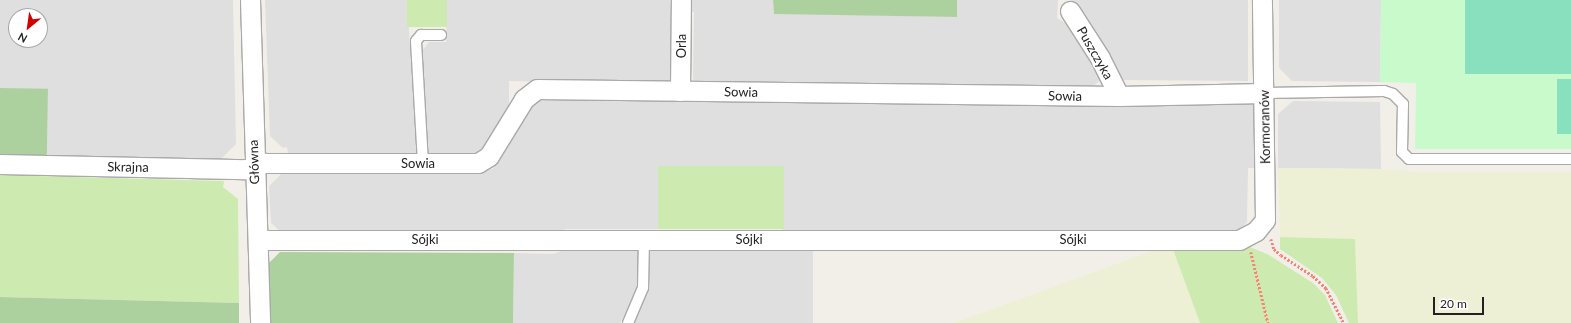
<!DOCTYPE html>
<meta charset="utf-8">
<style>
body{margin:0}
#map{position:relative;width:1571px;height:323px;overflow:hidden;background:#f2efe9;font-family:Lato,sans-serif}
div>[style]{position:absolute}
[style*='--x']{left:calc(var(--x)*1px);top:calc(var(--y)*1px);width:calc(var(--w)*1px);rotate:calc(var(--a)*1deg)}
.residential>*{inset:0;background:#e0dfdf}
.farmland>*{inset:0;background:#eef0d5;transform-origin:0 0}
.grass>*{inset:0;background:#cdebb0;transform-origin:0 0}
.forest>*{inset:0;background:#add19e;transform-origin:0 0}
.park>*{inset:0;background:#c8facc}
.pitch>*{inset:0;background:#88e0be;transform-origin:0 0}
.path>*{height:2.5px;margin-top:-1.25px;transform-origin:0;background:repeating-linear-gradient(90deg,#fa8072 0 2px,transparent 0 4px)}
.roads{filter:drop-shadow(1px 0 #a9a9a9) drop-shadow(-1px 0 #a9a9a9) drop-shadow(0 1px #a9a9a9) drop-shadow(0 -1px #a9a9a9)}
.service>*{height:10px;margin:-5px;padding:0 5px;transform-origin:5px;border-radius:5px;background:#fff}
.minor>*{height:19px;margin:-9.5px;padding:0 9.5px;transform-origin:9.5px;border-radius:9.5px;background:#fff}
span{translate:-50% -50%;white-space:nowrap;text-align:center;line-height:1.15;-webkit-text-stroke:3px #fff;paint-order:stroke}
.street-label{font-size:13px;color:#222}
.north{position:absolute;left:8px;top:8px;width:40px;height:40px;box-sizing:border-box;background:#fff;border:1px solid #a7a7a7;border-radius:50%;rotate:209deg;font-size:11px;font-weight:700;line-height:16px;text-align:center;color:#222}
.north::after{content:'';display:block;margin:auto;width:14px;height:18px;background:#d40000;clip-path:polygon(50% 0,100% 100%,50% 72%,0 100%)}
.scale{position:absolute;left:1433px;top:297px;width:51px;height:18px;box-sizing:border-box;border:2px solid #222;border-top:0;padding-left:5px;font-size:12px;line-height:14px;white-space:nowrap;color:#222;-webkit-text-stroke:3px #fff;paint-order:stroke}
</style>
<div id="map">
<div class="residential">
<i style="clip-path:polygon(evenodd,0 0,233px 0,236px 144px,219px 161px,45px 157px,48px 90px,0 88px,0 0,16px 16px,40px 16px,40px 40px,16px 40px,16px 16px)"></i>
<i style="clip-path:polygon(265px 0,407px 0,417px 153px,288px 153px,287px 147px,283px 148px,270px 136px)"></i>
<i style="clip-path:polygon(447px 0,675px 0,674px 84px,509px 81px,509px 109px,481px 155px,429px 156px,422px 51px,429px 42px,446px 42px)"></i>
<i style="clip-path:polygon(685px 0,773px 0,774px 13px,956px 17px,957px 0,1058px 0,1057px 18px,1069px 25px,1104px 77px,1091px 88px,701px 86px,693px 79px,694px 12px,685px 12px)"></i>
<i style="clip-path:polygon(1069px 0,1248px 0,1248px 81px,1119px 80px)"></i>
<i style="clip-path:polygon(1279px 0,1381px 0,1380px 82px,1292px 81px,1279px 68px)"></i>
<i style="clip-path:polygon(537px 94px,1258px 102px,1257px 168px,1248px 168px,1247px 222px,1237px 232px,783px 230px,784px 167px,658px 167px,659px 229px,566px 229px,551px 235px,281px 232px,271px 223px,269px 186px,282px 173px,288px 173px,287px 168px,493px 169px,496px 156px)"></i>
<i style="clip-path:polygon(1293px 101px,1380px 102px,1381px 169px,1278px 168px,1278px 114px)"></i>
<i style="clip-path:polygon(638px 248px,639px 289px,620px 323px,513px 323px,514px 253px,553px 254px,567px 249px)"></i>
<i style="clip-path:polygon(650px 248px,813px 249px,813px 323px,634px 323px,649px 284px)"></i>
</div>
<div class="farmland">
<i style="clip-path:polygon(1278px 168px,1381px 169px,1422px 172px,1571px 172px,1571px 323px,1358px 323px,1355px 239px,1280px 237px)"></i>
<i style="left:1171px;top:244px;width:84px;height:358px;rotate:70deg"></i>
</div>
<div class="grass">
<i style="left:407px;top:0;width:40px;height:27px"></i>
<i style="left:658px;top:166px;width:126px;height:63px"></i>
<i style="clip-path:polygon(0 175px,224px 181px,223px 187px,238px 199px,239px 303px,0 297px)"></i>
<i style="clip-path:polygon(1280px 237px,1355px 239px,1358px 323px,1349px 323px,1336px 295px,1322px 278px,1280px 249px)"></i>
<i style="clip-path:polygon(1171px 244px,1243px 244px,1269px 255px,1313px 283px,1325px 295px,1338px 323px,1200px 323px)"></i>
</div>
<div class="forest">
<i style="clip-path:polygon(773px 0,957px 0,957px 17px,774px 14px)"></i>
<i style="left:0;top:88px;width:48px;height:69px;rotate:1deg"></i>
<i style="clip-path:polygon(280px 252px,514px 253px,513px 323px,271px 323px,269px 263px)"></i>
<i style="clip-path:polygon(0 297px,239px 303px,239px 323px,0 323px)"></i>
</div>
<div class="park">
<i style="clip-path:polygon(1381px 0,1571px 0,1571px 149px,1415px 149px,1416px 83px,1380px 82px)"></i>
</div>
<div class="pitch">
<i style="left:1465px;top:0;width:106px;height:74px"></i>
<i style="left:1557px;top:79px;width:14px;height:55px"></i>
</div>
<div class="path">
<i style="--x:1271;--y:239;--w:10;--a:73"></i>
<i style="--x:1274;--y:249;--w:9;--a:41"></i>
<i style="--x:1281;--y:255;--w:38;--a:33"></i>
<i style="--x:1313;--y:276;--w:18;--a:43"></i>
<i style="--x:1326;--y:288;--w:39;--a:63"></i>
<i style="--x:1251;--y:252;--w:73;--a:76.5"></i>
</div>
<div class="roads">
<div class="service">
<i style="--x:1265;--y:93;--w:119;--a:-1"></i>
<i style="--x:1384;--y:91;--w:9;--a:18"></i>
<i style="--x:1393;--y:94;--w:14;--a:45"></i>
<i style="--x:1403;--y:104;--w:48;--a:91.2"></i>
<i style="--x:1402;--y:152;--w:10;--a:45"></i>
<i style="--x:1409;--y:159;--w:162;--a:0"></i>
<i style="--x:423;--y:163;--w:122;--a:-93.3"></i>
<i style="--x:416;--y:41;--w:8;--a:-50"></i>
<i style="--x:421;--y:35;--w:20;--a:0"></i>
<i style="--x:628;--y:323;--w:38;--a:-67"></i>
<i style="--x:643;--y:288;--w:49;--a:-88.8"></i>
</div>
<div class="minor">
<i style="--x:250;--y:0;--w:323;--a:88.2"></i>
<i style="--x:1070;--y:11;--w:56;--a:57.4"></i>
<i style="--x:1100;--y:58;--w:42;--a:63.4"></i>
<i style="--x:680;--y:91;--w:91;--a:-89.4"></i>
<i style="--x:0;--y:164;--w:246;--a:1.2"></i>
<i style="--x:246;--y:169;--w:20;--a:-18"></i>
<i style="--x:265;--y:163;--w:213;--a:0"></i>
<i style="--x:478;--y:163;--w:13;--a:-32"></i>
<i style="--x:489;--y:156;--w:67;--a:-58.4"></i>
<i style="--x:524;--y:99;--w:16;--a:-38"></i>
<i style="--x:537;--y:89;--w:582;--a:0.69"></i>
<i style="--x:1119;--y:96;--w:146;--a:-1.2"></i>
<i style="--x:258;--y:240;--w:981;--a:0"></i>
<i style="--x:1239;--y:240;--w:19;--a:-28"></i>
<i style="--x:1256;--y:231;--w:14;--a:-51"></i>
<i style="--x:1265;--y:220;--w:220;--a:-90.8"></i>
</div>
</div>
<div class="street-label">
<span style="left:681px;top:46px;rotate:-90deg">Orla</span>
<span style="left:1095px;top:53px;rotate:60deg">Puszczyka</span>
<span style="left:741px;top:92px;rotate:1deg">Sowia</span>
<span style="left:1065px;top:96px;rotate:1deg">Sowia</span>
<span style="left:1265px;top:127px;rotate:-91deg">Kormoranów</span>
<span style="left:254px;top:162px;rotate:-92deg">Główna</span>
<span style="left:418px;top:163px">Sowia</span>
<span style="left:128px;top:167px;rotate:1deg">Skrajna</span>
<span style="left:425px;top:239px">Sójki</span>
<span style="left:749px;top:239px">Sójki</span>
<span style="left:1073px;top:239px">Sójki</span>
</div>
<div class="north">N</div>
<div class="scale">20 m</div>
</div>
